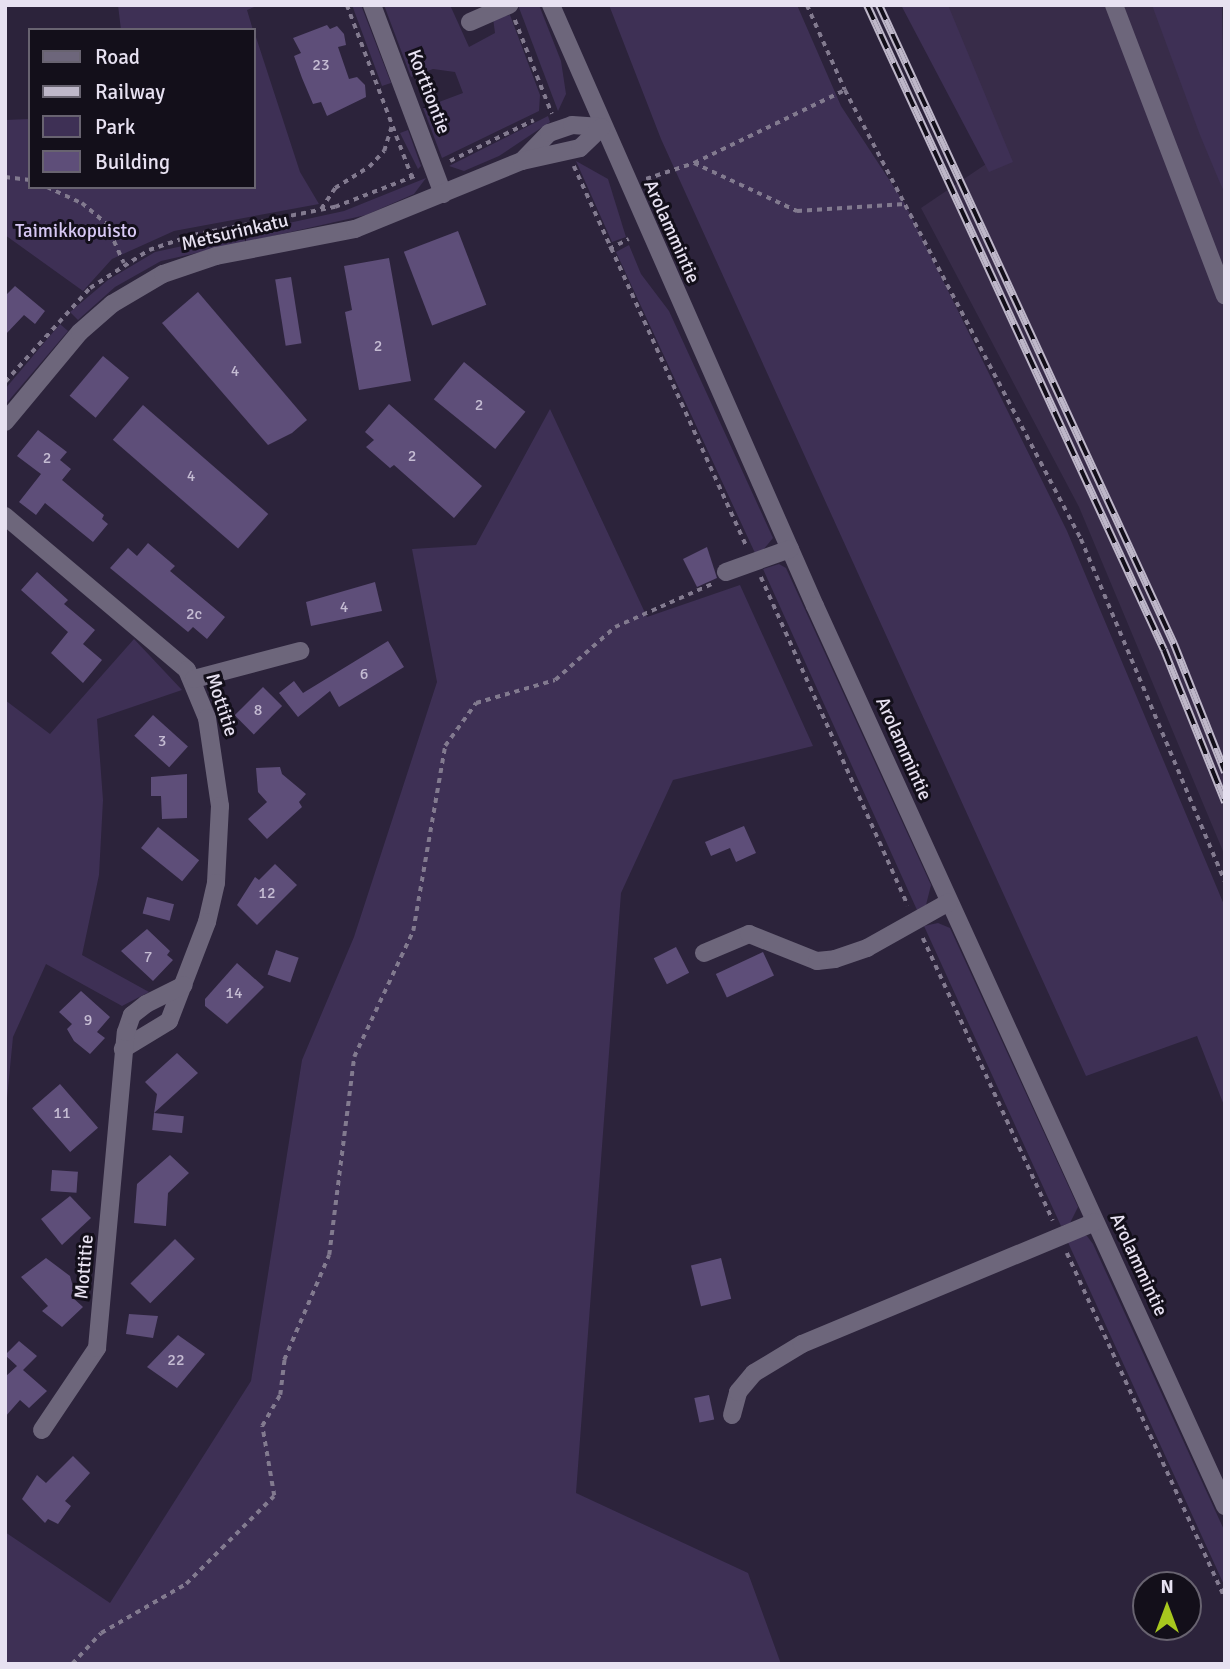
<!DOCTYPE html>
<style>
body{margin:0}
#map{position:relative;width:1230px;height:1669px;overflow:hidden;background:#2c233b;font-family:Signika,sans-serif}
div>[style]{position:absolute}
[style*='--x']{left:calc(var(--x)*1px);top:calc(var(--y)*1px);width:calc(var(--w)*1px);rotate:calc(var(--a)*1deg)}
.built>*{inset:0;background:#382c49}
.green>*{inset:0;background:#3e3055}
.building>*{inset:0;background:#5e4e79;transform-origin:0 0}
.path>*{height:3.5px;margin-top:-1.75px;transform-origin:0;background:repeating-linear-gradient(90deg,#827a8f 0 5px,transparent 0 10px)}
.minor>*{height:18px;margin:-9px;padding:0 9px;transform-origin:9px;border-radius:9px;background:#6d667b}
.rail>*{height:8px;margin-top:-4px;transform-origin:0;background:repeating-linear-gradient(90deg,#130f1a 0 16px,#beb7c9 0 32px);box-sizing:border-box;border-block:2px solid #beb7c9}
span{translate:-50% -50%;white-space:nowrap;text-align:center;line-height:1.15;-webkit-text-stroke:6px #130f1a;paint-order:stroke}
.number-label{font-size:16px;color:#c5bcd3}
.number-label span{-webkit-text-stroke-width:0}
.street-label{font-size:19px;color:#e7e1f1}
.park-label{font-size:19px;color:#d8c9f5}
.frame{position:absolute;inset:0;border:7px solid #e7e1f1;pointer-events:none}
.legend{position:absolute;left:28px;top:28px;width:228px;height:161px;box-sizing:border-box;background:#130f1a;border:2px solid #686370;margin:0;padding:9px 12px;list-style:none;font-size:21px;color:#e7e1f1}
.legend li{display:flex;align-items:center;gap:14px;height:35px}
.legend b{width:35px;border:2px solid #686370}
.north{position:absolute;left:1132px;top:1571px;width:70px;height:70px;box-sizing:border-box;background:#130f1a;border:2px solid #686370;border-radius:50%;rotate:0deg;font-size:19px;font-weight:700;line-height:28px;text-align:center;color:#e7e1f1}
.north::after{content:'';display:block;margin:auto;width:24px;height:32px;background:#a7c71e;clip-path:polygon(50% 0,100% 100%,50% 72%,0 100%)}
</style>
<div id="map">
<div class="built">
<i style="clip-path:polygon(935px 5px,1153px 5px,1225px 195px,1225px 856px,1079px 507px,921px 208px,989px 162px)"></i>
</div>
<div class="green">
<i style="clip-path:polygon(118px 5px,259px 5px,247px 10px,253px 30px,121px 30px)"></i>
<i style="clip-path:polygon(352px 5px,361px 5px,391px 83px,382px 86px)"></i>
<i style="clip-path:polygon(384px 5px,450px 5px,469px 47px,495px 33px,493px 18px,510px 15px,540px 95px,539px 111px,442px 158px,423px 108px,463px 93px,455px 72px,433px 69px,411px 77px)"></i>
<i style="clip-path:polygon(518px 5px,539px 5px,561px 61px,566px 94px,558px 111px)"></i>
<i style="clip-path:polygon(609px 5px,797px 5px,841px 106px,905px 204px,1067px 531px,1225px 907px,1225px 1108px,1197px 1036px,1086px 1076px,661px 139px)"></i>
<i style="clip-path:polygon(901px 5px,948px 5px,1013px 162px,989px 172px)"></i>
<i style="clip-path:polygon(1152px 5px,1222px 5px,1225px 195px,1200px 135px)"></i>
<i style="clip-path:polygon(254px 31px,300px 172px,319px 204px,174px 231px,112px 259px,83px 291px,5px 235px,5px 120px,30px 119px,30px 187px,254px 187px)"></i>
<i style="clip-path:polygon(548px 116px,550px 122px,499px 156px,464px 171px,449px 166px)"></i>
<i style="clip-path:polygon(408px 130px,421px 166px,418px 169px,400px 133px)"></i>
<i style="clip-path:polygon(576px 161px,608px 179px,626px 237px,612px 242px)"></i>
<i style="clip-path:polygon(426px 178px,414px 194px,366px 215px,161px 261px,115px 287px,78px 320px,70px 312px,108px 280px,155px 252px,344px 211px)"></i>
<i style="clip-path:polygon(629px 245px,641px 274px,669px 311px,773px 538px,763px 550px,755px 553px,616px 252px)"></i>
<i style="clip-path:polygon(60px 324px,68px 331px,5px 405px,5px 389px)"></i>
<i style="clip-path:polygon(550px 409px,647px 617px,740px 585px,813px 746px,673px 780px,621px 893px,576px 1493px,748px 1573px,781px 1664px,5px 1664px,5px 1532px,110px 1603px,251px 1381px,302px 1060px,354px 937px,437px 682px,412px 549px,476px 545px)"></i>
<i style="clip-path:polygon(779px 564px,786px 568px,931px 885px,926px 905px,917px 910px,763px 569px)"></i>
<i style="clip-path:polygon(134px 639px,182px 690px,97px 719px,103px 800px,99px 875px,82px 955px,149px 992px,122px 1006px,46px 964px,13px 1037px,5px 1119px,5px 700px,50px 734px)"></i>
<i style="clip-path:polygon(938px 923px,950px 928px,1078px 1207px,1070px 1223px,1061px 1226px,924px 926px)"></i>
<i style="clip-path:polygon(1077px 1234px,1087px 1236px,1093px 1244px,1225px 1532px,1225px 1587px,1066px 1238px)"></i>
</div>
<div class="building">
<i style="clip-path:polygon(327px 25px,330px 29px,337px 26px,344px 34px,346px 45px,338px 47px,349px 79px,357px 77px,365px 85px,366px 97px,327px 116px,321px 102px,313px 104px,302px 78px,294px 56px,301px 53px,293px 38px)"></i>
<i style="left:458px;top:231px;width:79px;height:58px;rotate:69deg"></i>
<i style="clip-path:polygon(389px 258px,411px 381px,359px 390px,345px 312px,352px 310px,344px 266px)"></i>
<i style="left:291px;top:277px;width:67px;height:16px;rotate:81deg"></i>
<i style="clip-path:polygon(15px 286px,45px 311px,35px 324px,24px 315px,5px 335px,5px 296px)"></i>
<i style="clip-path:polygon(198px 292px,307px 420px,292px 433px,268px 445px,162px 323px)"></i>
<i style="left:103px;top:356px;width:34px;height:52px;rotate:40deg"></i>
<i style="left:464px;top:362px;width:79px;height:48px;rotate:39deg"></i>
<i style="clip-path:polygon(389px 404px,482px 486px,454px 518px,394px 465px,390px 468px,366px 447px,374px 440px,365px 432px)"></i>
<i style="left:143px;top:405px;width:166px;height:46px;rotate:41deg"></i>
<i style="clip-path:polygon(38px 430px,67px 452px,60px 460px,71px 469px,62px 480px,104px 515px,102px 519px,108px 524px,93px 542px,45px 503px,36px 515px,19px 502px,41px 474px,17px 456px)"></i>
<i style="clip-path:polygon(148px 543px,175px 566px,170px 571px,225px 617px,207px 639px,193px 627px,188px 632px,110px 568px,128px 548px,137px 556px)"></i>
<i style="clip-path:polygon(707px 547px,717px 578px,697px 587px,683px 559px)"></i>
<i style="clip-path:polygon(37px 572px,68px 600px,64px 604px,95px 630px,83px 644px,102px 660px,83px 683px,51px 653px,68px 632px,21px 590px)"></i>
<i style="clip-path:polygon(375px 582px,382px 611px,311px 626px,306px 602px)"></i>
<i style="clip-path:polygon(388px 641px,404px 667px,339px 707px,330px 691px,298px 717px,279px 693px,294px 681px,303px 693px)"></i>
<i style="left:263px;top:687px;width:27px;height:40px;rotate:45deg"></i>
<i style="left:153px;top:715px;width:47px;height:28px;rotate:42deg"></i>
<i style="clip-path:polygon(280px 767px,282px 774px,306px 794px,299px 802px,302px 807px,267px 839px,248px 819px,267px 802px,258px 792px,256px 768px)"></i>
<i style="clip-path:polygon(187px 774px,187px 818px,162px 819px,161px 796px,151px 796px,151px 777px)"></i>
<i style="clip-path:polygon(744px 826px,756px 853px,736px 862px,730px 848px,711px 856px,705px 842px)"></i>
<i style="left:158px;top:827px;width:53px;height:27px;rotate:39deg"></i>
<i style="clip-path:polygon(275px 864px,297px 885px,257px 925px,237px 905px,255px 877px,259px 880px)"></i>
<i style="left:147px;top:897px;width:28px;height:17px;rotate:15deg"></i>
<i style="clip-path:polygon(147px 929px,170px 951px,167px 955px,173px 960px,153px 981px,121px 951px)"></i>
<i style="left:676px;top:947px;width:29px;height:25px;rotate:63deg"></i>
<i style="left:276px;top:950px;width:24px;height:26px;rotate:19deg"></i>
<i style="left:763px;top:952px;width:26px;height:52px;rotate:65deg"></i>
<i style="clip-path:polygon(237px 963px,264px 987px,227px 1024px,205px 1006px,205px 999px)"></i>
<i style="clip-path:polygon(81px 991px,110px 1017px,97px 1032px,105px 1038px,90px 1054px,74px 1041px,67px 1029px,72px 1024px,59px 1012px)"></i>
<i style="clip-path:polygon(177px 1053px,198px 1073px,154px 1113px,157px 1094px,145px 1082px)"></i>
<i style="left:60px;top:1084px;width:58px;height:37px;rotate:49deg"></i>
<i style="left:154px;top:1113px;width:30px;height:17px;rotate:6deg"></i>
<i style="clip-path:polygon(170px 1155px,189px 1173px,168px 1193px,166px 1226px,134px 1223px,137px 1184px)"></i>
<i style="left:52px;top:1170px;width:26px;height:21px;rotate:4deg"></i>
<i style="clip-path:polygon(70px 1196px,91px 1218px,62px 1245px,41px 1219px)"></i>
<i style="left:175px;top:1239px;width:28px;height:63px;rotate:45deg"></i>
<i style="clip-path:polygon(46px 1258px,70px 1276px,74px 1290px,71px 1296px,83px 1307px,62px 1327px,42px 1311px,48px 1306px,21px 1277px)"></i>
<i style="left:721px;top:1258px;width:42px;height:31px;rotate:76deg"></i>
<i style="clip-path:polygon(129px 1314px,158px 1316px,153px 1338px,126px 1334px)"></i>
<i style="clip-path:polygon(178px 1335px,205px 1354px,177px 1388px,147px 1367px)"></i>
<i style="clip-path:polygon(19px 1341px,37px 1356px,23px 1370px,47px 1391px,29px 1408px,20px 1400px,5px 1417px,5px 1377px,17px 1366px,5px 1355px)"></i>
<i style="left:709px;top:1395px;width:25px;height:15px;rotate:78deg"></i>
<i style="clip-path:polygon(73px 1456px,90px 1473px,65px 1501px,71px 1506px,58px 1524px,48px 1519px,45px 1523px,22px 1499px,37px 1475px,46px 1483px)"></i>
</div>
<div class="path">
<i style="--x:347;--y:5;--w:184;--a:69.3"></i>
<i style="--x:807;--y:5;--w:93;--a:65.9"></i>
<i style="--x:845;--y:90;--w:507;--a:62.27"></i>
<i style="--x:1081;--y:539;--w:372;--a:67.2"></i>
<i style="--x:515;--y:20;--w:101;--a:68.5"></i>
<i style="--x:450;--y:161;--w:93;--a:-26"></i>
<i style="--x:694;--y:163;--w:114;--a:25"></i>
<i style="--x:797;--y:211;--w:108;--a:-3.7"></i>
<i style="--x:574;--y:166;--w:416;--a:65.6"></i>
<i style="--x:5;--y:177;--w:25;--a:7"></i>
<i style="--x:646;--y:179;--w:51;--a:-18.4"></i>
<i style="--x:694;--y:163;--w:168;--a:-25.8"></i>
<i style="--x:47;--y:187;--w:38;--a:25"></i>
<i style="--x:82;--y:203;--w:31;--a:40"></i>
<i style="--x:106;--y:223;--w:44;--a:65.8"></i>
<i style="--x:321;--y:209;--w:25;--a:-56"></i>
<i style="--x:335;--y:188;--w:40;--a:-32"></i>
<i style="--x:369;--y:167;--w:22;--a:-47"></i>
<i style="--x:384;--y:151;--w:27;--a:-73"></i>
<i style="--x:609;--y:249;--w:22;--a:-27"></i>
<i style="--x:5;--y:382;--w:127;--a:-47.9"></i>
<i style="--x:90;--y:288;--w:70;--a:-32.8"></i>
<i style="--x:149;--y:250;--w:46;--a:-18.8"></i>
<i style="--x:193;--y:235;--w:145;--a:-11.2"></i>
<i style="--x:335;--y:207;--w:88;--a:-21.3"></i>
<i style="--x:761;--y:577;--w:360;--a:65.9"></i>
<i style="--x:923;--y:938;--w:311;--a:65.3"></i>
<i style="--x:1067;--y:1253;--w:379;--a:65.4"></i>
<i style="--x:72;--y:1664;--w:42;--a:-46.9"></i>
<i style="--x:101;--y:1633;--w:98;--a:-30"></i>
<i style="--x:186;--y:1584;--w:124;--a:-45"></i>
<i style="--x:274;--y:1496;--w:71;--a:-99.7"></i>
<i style="--x:262;--y:1426;--w:36;--a:-60"></i>
<i style="--x:280;--y:1395;--w:35;--a:-83"></i>
<i style="--x:284;--y:1360;--w:114;--a:-66.8"></i>
<i style="--x:329;--y:1255;--w:200;--a:-82.8"></i>
<i style="--x:354;--y:1057;--w:139;--a:-64.9"></i>
<i style="--x:413;--y:931;--w:188;--a:-80.2"></i>
<i style="--x:445;--y:746;--w:53;--a:-54.2"></i>
<i style="--x:476;--y:703;--w:82;--a:-16.2"></i>
<i style="--x:555;--y:680;--w:80;--a:-41.5"></i>
<i style="--x:615;--y:627;--w:106;--a:-23.9"></i>
</div>
<div class="minor">
<i style="--x:372;--y:5;--w:202;--a:69.4"></i>
<i style="--x:551;--y:5;--w:656;--a:66.29"></i>
<i style="--x:815;--y:606;--w:989;--a:65.51"></i>
<i style="--x:1114;--y:5;--w:311;--a:69.1"></i>
<i style="--x:470;--y:22;--w:43;--a:-23.6"></i>
<i style="--x:522;--y:161;--w:39;--a:-46"></i>
<i style="--x:549;--y:133;--w:24;--a:-19"></i>
<i style="--x:572;--y:125;--w:30;--a:4"></i>
<i style="--x:5;--y:422;--w:117;--a:-50.2"></i>
<i style="--x:80;--y:332;--w:43;--a:-41.2"></i>
<i style="--x:112;--y:304;--w:59;--a:-30.5"></i>
<i style="--x:163;--y:274;--w:56;--a:-18.8"></i>
<i style="--x:216;--y:256;--w:142;--a:-11"></i>
<i style="--x:355;--y:229;--w:180;--a:-22.2"></i>
<i style="--x:522;--y:161;--w:59;--a:-12.6"></i>
<i style="--x:580;--y:148;--w:30;--a:-44"></i>
<i style="--x:5;--y:516;--w:238;--a:40.2"></i>
<i style="--x:187;--y:670;--w:52;--a:67.4"></i>
<i style="--x:207;--y:718;--w:89;--a:81.6"></i>
<i style="--x:220;--y:806;--w:77;--a:93"></i>
<i style="--x:216;--y:883;--w:40;--a:103"></i>
<i style="--x:207;--y:922;--w:106;--a:111"></i>
<i style="--x:169;--y:1021;--w:54;--a:148.7"></i>
<i style="--x:726;--y:572;--w:68;--a:-19.8"></i>
<i style="--x:194;--y:679;--w:110;--a:-14.8"></i>
<i style="--x:704;--y:953;--w:49;--a:-22.9"></i>
<i style="--x:749;--y:934;--w:73;--a:21.7"></i>
<i style="--x:817;--y:961;--w:18;--a:-6"></i>
<i style="--x:835;--y:959;--w:34;--a:-19"></i>
<i style="--x:867;--y:948;--w:94;--a:-29.3"></i>
<i style="--x:732;--y:1415;--w:24;--a:-75"></i>
<i style="--x:738;--y:1392;--w:25;--a:-50"></i>
<i style="--x:754;--y:1373;--w:56;--a:-31.1"></i>
<i style="--x:802;--y:1344;--w:317;--a:-22.6"></i>
<i style="--x:42;--y:1430;--w:99;--a:-56.1"></i>
<i style="--x:97;--y:1348;--w:317;--a:-84.8"></i>
<i style="--x:126;--y:1032;--w:18;--a:-71"></i>
<i style="--x:132;--y:1015;--w:18;--a:-38"></i>
<i style="--x:146;--y:1004;--w:42;--a:-26.6"></i>
</div>
<div class="rail">
<i style="--x:867;--y:5;--w:710;--a:65.28"></i>
<i style="--x:1164;--y:650;--w:164;--a:68.1"></i>
<i style="--x:879;--y:5;--w:704;--a:65.22"></i>
<i style="--x:1174;--y:644;--w:138;--a:68.3"></i>
</div>
<div class="number-label">
<span style="left:321px;top:65px">23</span>
<span style="left:378px;top:346px">2</span>
<span style="left:235px;top:371px">4</span>
<span style="left:479px;top:405px">2</span>
<span style="left:412px;top:456px">2</span>
<span style="left:47px;top:458px">2</span>
<span style="left:191px;top:476px">4</span>
<span style="left:344px;top:607px">4</span>
<span style="left:194px;top:614px">2c</span>
<span style="left:364px;top:674px">6</span>
<span style="left:258px;top:710px">8</span>
<span style="left:162px;top:741px">3</span>
<span style="left:267px;top:893px">12</span>
<span style="left:148px;top:957px">7</span>
<span style="left:234px;top:993px">14</span>
<span style="left:88px;top:1020px">9</span>
<span style="left:62px;top:1113px">11</span>
<span style="left:176px;top:1360px">22</span>
</div>
<div class="street-label">
<span style="left:428px;top:92px;rotate:69deg">Korttiontie</span>
<span style="left:671px;top:232px;rotate:66deg">Arolammintie</span>
<span style="left:235px;top:233px;rotate:-13deg">Metsurinkatu</span>
<span style="left:221px;top:705px;rotate:72deg">Mottitie</span>
<span style="left:903px;top:749px;rotate:66deg">Arolammintie</span>
<span style="left:1138px;top:1265px;rotate:65deg">Arolammintie</span>
<span style="left:85px;top:1267px;rotate:-85deg">Mottitie</span>
</div>
<div class="park-label">
<span style="left:76px;top:232px">Taimikkopuisto</span>
</div>
<div class="frame"></div>
<ul class="legend">
<li><b style="height:9px;background:#6d667b"></b>Road</li>
<li><b style="height:9px;background:#beb7c9"></b>Railway</li>
<li><b style="height:19px;background:#3e3055"></b>Park</li>
<li><b style="height:19px;background:#5e4e79"></b>Building</li>
</ul>
<div class="north">N</div>
</div>
